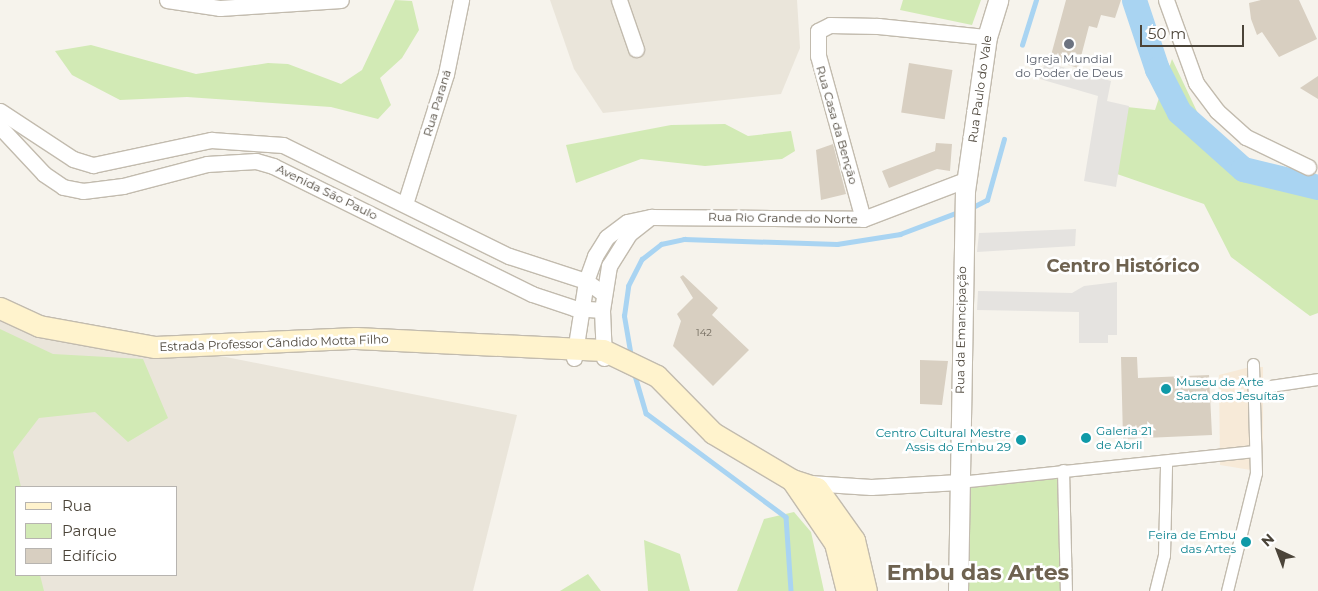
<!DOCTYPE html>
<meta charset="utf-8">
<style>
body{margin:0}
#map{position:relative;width:1318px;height:591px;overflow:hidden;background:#f6f3ec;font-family:Montserrat,sans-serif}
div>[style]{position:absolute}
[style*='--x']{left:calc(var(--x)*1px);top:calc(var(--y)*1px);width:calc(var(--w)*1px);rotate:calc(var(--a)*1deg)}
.residential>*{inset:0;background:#eae5da}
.commercial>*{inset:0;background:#f7ead8}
.green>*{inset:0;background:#d2eab5;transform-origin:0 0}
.parking>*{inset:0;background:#e5e3e0}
.stream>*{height:4.5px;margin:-2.25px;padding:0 2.25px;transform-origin:2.25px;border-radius:2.25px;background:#a9d4f2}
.river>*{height:25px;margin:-12.5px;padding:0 12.5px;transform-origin:12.5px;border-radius:12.5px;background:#a9d4f2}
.building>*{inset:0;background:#d8cfc1;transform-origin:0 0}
.roads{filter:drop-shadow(1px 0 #c2bbae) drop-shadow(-1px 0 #c2bbae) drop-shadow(0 1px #c2bbae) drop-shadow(0 -1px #c2bbae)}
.pedestrian>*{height:11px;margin:-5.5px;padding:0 5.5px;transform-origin:5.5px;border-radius:5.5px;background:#fff}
.minor>*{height:15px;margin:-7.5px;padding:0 7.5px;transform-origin:7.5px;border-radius:7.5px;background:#fff}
.tertiary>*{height:19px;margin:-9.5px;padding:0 9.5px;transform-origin:9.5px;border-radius:9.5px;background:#fff}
.secondary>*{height:21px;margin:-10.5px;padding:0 10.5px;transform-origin:10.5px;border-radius:10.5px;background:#fff3cd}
.dots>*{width:14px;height:14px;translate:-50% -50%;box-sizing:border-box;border:2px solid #fff;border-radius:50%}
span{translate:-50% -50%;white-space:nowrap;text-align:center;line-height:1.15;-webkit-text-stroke:5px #fff;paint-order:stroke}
.number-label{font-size:10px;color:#6e675b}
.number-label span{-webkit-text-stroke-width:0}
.worship-label{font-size:12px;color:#5b616d}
.street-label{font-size:12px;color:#4b4439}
.culture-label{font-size:12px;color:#0d838f}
.left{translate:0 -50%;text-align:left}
.right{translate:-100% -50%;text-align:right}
.district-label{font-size:18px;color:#6e6250;font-weight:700}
.town-label{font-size:22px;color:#6e6250;font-weight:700}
.legend{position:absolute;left:15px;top:486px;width:162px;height:90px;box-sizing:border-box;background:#fff;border:1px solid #b7b4b0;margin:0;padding:6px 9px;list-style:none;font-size:15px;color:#4b4439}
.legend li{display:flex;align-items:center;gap:10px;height:25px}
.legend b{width:25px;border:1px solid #b7b4b0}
.north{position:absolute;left:1253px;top:526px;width:50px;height:50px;-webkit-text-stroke:4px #fff;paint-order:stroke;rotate:317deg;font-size:14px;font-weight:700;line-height:20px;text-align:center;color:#4b4439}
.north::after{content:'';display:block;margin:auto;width:18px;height:22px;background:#4b4439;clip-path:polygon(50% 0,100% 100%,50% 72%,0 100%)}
.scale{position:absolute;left:1140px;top:25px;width:104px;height:22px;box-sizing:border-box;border:2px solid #4b4439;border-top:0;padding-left:6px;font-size:15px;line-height:18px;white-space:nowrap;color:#4b4439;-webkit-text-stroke:4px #fff;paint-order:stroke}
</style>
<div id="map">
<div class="residential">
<i style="clip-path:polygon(550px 0,797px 0,800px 48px,781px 94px,603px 113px,574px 69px)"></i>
<i style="clip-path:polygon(evenodd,0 312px,517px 415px,473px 591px,0 591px,0 312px,16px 487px,176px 487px,176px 575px,16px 575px,16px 487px)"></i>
</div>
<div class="commercial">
<i style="clip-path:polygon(1250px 367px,1263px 367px,1263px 472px,1220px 465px,1219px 375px)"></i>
</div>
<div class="green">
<i style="clip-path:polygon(395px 0,412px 1px,419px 30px,402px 58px,380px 78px,391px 105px,378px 119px,331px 107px,187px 97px,120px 100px,72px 75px,55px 51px,91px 45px,196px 74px,268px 63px,288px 64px,341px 84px,362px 70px)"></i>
<i style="clip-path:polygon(903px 0,981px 0,972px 25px,900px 10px)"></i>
<i style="clip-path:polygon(1172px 59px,1202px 122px,1241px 162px,1318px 186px,1318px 313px,1310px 316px,1231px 257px,1204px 204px,1117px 174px,1127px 107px,1155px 110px)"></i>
<i style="clip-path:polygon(725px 124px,748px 136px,791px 131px,795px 151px,782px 159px,705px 166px,641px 159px,576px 183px,566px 145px,671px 125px)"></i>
<i style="clip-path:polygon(0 329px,53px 354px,143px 359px,168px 418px,128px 442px,95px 412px,39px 418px,13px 452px,21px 487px,16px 487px,16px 575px,40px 575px,44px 591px,0 591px)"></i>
<i style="left:1060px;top:477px;width:114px;height:97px;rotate:90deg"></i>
<i style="clip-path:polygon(794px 512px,811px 532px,824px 591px,737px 591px,764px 519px)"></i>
<i style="clip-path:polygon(644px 540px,680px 554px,690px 591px,648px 591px)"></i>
<i style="clip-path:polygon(588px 574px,601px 591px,560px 591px)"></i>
</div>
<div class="parking">
<i style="clip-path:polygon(1045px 62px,1111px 81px,1107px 101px,1129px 106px,1116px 187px,1084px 181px,1098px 96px,1040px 79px)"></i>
<i style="clip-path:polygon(1076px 229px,1075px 246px,977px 252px,979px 233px)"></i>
<i style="clip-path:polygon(1117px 282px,1117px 335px,1108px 335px,1108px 343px,1079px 343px,1079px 312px,977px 310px,978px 291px,1072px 293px,1084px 286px)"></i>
</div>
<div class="stream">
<i style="--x:1022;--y:45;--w:47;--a:-72.7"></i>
<i style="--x:971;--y:208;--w:18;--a:-27"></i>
<i style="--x:987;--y:200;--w:63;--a:-74.4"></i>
<i style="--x:631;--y:357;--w:42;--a:-99.7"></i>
<i style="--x:624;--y:316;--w:30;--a:-82"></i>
<i style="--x:628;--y:286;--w:30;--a:-63"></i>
<i style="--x:642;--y:259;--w:24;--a:-38"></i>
<i style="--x:661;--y:244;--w:24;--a:-12"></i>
<i style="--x:684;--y:239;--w:153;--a:1.9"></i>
<i style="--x:837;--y:244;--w:64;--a:-9"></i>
<i style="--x:900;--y:234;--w:65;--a:-20.7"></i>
<i style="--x:634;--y:372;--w:43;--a:73.7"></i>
<i style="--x:646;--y:413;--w:174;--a:36.6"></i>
<i style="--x:786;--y:517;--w:74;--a:86.1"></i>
</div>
<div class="river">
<i style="--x:1134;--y:0;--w:73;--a:71.6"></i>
<i style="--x:1157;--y:69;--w:48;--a:62.9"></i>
<i style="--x:1179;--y:112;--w:86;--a:41.7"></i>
<i style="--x:1243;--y:169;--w:77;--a:13.5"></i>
</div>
<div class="building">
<i style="clip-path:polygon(1066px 0,1121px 0,1115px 18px,1101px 15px,1097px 28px,1089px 26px,1078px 68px,1050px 59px)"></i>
<i style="clip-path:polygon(1261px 0,1299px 0,1317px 39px,1279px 57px,1262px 32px,1257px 35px,1251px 19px,1249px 3px)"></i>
<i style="left:909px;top:63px;width:44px;height:50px;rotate:9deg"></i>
<i style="clip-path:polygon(1318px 76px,1318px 99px,1300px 88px)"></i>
<i style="clip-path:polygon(936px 143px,952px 144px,950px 171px,937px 169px,889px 188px,882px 171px,935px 151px)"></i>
<i style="clip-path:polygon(833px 144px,846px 194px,821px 200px,816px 150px)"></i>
<i style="clip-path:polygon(683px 275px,718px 308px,712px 315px,749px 350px,713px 386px,673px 346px,681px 321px,677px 314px,693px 298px,680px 277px)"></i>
<i style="clip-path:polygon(1121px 357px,1137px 357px,1138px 378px,1209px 375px,1212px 435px,1123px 439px)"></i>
<i style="clip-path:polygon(920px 360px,948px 361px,942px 405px,920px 404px)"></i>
</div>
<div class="roads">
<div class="pedestrian">
<i style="--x:1257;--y:388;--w:62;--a:-8.4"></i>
<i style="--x:1063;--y:470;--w:121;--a:88.6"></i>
<i style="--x:959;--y:482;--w:297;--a:-6"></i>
<i style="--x:1155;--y:591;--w:37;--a:-76"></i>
<i style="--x:1164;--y:555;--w:91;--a:-88.7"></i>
<i style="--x:1227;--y:591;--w:122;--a:-76.2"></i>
<i style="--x:1256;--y:473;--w:109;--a:-91.6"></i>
</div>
<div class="minor">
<i style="--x:167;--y:0;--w:54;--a:8.6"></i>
<i style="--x:220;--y:8;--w:121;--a:-3.8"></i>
<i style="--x:619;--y:0;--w:52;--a:70.9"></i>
<i style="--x:1166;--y:0;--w:88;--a:70.1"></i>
<i style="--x:1196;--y:83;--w:35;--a:53"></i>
<i style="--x:1217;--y:111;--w:39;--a:42"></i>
<i style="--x:1246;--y:137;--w:69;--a:25.8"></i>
<i style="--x:0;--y:111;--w:87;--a:33.3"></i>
<i style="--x:73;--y:159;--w:21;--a:17"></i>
<i style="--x:93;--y:165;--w:121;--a:-12"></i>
<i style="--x:211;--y:140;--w:72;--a:4"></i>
<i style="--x:283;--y:145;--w:252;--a:26.2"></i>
<i style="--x:509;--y:256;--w:81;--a:18"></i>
<i style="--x:586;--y:281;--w:22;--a:36"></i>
<i style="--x:0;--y:127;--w:64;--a:46.9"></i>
<i style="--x:44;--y:174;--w:23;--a:34"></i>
<i style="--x:63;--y:187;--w:20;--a:11"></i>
<i style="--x:83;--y:191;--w:40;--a:-7.1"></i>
<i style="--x:123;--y:186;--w:87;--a:-14.7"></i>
<i style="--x:207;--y:164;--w:49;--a:-3.5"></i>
<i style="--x:256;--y:161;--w:18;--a:16"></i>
<i style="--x:273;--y:166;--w:289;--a:26.3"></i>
<i style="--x:532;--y:294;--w:44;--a:18.4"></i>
<i style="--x:574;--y:308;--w:28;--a:4"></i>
<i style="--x:405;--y:204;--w:136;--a:-72.5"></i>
<i style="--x:446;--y:74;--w:76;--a:-78.5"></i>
<i style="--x:863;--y:219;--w:169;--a:-105.4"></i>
<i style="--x:818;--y:56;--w:25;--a:-90"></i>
<i style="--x:818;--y:31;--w:13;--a:-27"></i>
<i style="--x:830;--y:25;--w:48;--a:1.2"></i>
<i style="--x:878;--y:26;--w:110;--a:5.8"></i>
<i style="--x:574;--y:358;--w:78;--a:-81.1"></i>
<i style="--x:586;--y:281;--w:27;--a:-70"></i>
<i style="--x:595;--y:256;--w:22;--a:-58"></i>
<i style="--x:607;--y:237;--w:25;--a:-37"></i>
<i style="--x:627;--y:222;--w:25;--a:-12"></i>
<i style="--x:651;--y:217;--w:212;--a:0.5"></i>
<i style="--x:863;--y:219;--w:112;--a:-20.9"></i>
<i style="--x:604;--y:358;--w:48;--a:-92.4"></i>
<i style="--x:602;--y:310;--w:45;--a:-81"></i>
<i style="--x:609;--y:266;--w:39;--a:-58"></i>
<i style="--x:630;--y:233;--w:23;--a:-38"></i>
<i style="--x:809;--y:483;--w:62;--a:3.7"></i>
<i style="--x:871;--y:487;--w:88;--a:-3.3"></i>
</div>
<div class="tertiary">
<i style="--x:958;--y:591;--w:400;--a:-89"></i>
<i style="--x:965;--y:191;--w:156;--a:-81.9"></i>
<i style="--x:987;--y:37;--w:39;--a:-73"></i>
</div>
<div class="secondary">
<i style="--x:0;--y:308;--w:43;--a:24.8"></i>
<i style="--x:39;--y:326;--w:118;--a:10.3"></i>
<i style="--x:155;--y:347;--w:201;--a:-2.6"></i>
<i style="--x:356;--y:338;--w:247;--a:2.8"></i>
<i style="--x:603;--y:350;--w:60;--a:25.7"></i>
<i style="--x:657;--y:376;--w:80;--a:45.5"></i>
<i style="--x:713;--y:433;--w:92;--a:30.7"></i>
<i style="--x:792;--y:480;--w:26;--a:18"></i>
<i style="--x:817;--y:488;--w:64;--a:54.6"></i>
<i style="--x:854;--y:540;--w:52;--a:76.8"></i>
<i style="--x:792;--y:480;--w:76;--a:55.7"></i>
<i style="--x:835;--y:543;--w:49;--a:76"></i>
</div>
</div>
<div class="dots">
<i style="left:1069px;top:44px;background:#6b7280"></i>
<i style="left:1166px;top:389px;background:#0f9aa8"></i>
<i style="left:1086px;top:438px;background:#0f9aa8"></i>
<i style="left:1021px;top:440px;background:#0f9aa8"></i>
<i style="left:1246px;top:542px;background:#0f9aa8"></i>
</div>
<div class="number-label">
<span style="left:704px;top:333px">142</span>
</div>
<div class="worship-label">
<span style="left:1069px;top:66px">Igreja Mundial<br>do Poder de Deus</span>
</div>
<div class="street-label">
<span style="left:980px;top:89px;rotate:-82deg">Rua Paulo do Vale</span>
<span style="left:437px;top:103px;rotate:-73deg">Rua Paraná</span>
<span style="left:837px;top:125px;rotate:74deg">Rua Casa da Benção</span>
<span style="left:327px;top:192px;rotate:26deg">Avenida São Paulo</span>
<span style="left:783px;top:218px;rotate:1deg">Rua Rio Grande do Norte</span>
<span style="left:961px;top:330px;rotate:-89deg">Rua da Emancipação</span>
<span style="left:274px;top:343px;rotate:-2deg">Estrada Professor Cãndido Motta Filho</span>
</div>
<div class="culture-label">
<span class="left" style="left:1176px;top:389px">Museu de Arte<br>Sacra dos Jesuítas</span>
<span class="left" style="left:1096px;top:438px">Galeria 21<br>de Abril</span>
<span class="right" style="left:1011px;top:440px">Centro Cultural Mestre<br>Assis do Embu 29</span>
<span class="right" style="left:1236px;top:542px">Feira de Embu<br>das Artes</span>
</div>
<div class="district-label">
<span style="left:1123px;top:266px">Centro Histórico</span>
</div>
<div class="town-label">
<span style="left:978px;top:573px">Embu das Artes</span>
</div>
<ul class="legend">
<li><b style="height:6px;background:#fff3cd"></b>Rua</li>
<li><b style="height:14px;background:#d2eab5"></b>Parque</li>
<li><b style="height:14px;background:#d8cfc1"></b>Edifício</li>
</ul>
<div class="north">N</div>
<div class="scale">50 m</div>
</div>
